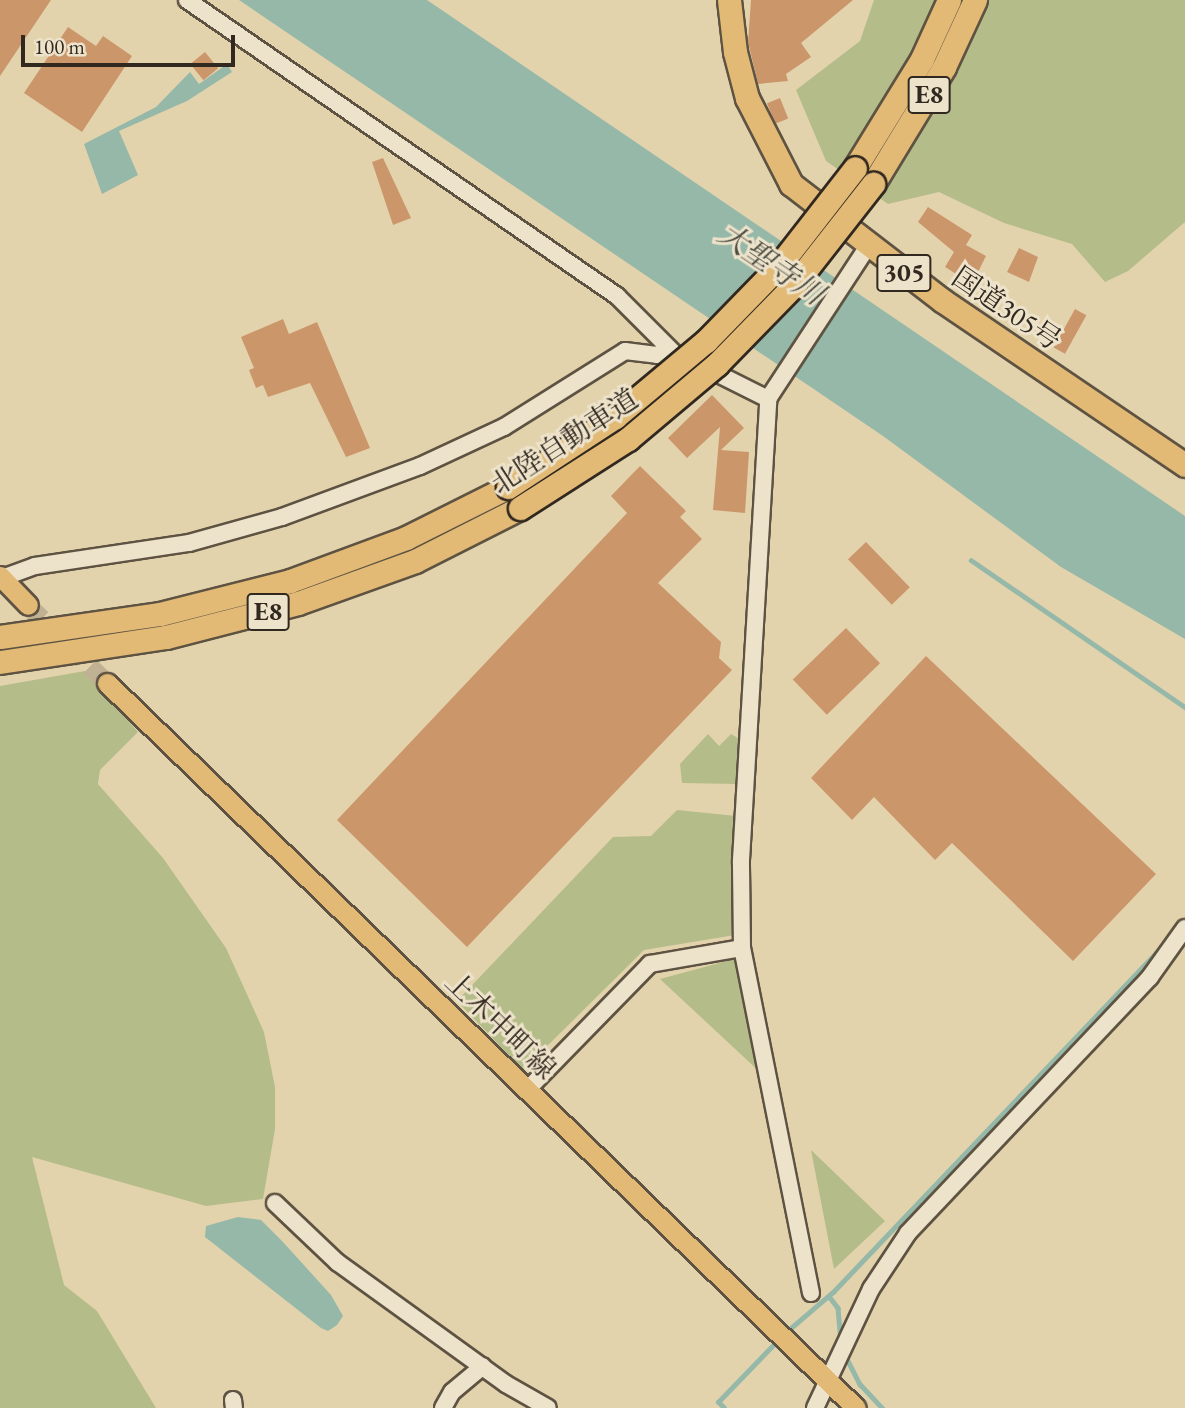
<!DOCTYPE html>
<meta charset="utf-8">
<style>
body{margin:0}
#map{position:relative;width:1185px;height:1408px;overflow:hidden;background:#e3d3ad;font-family:"EB Garamond","Noto Serif JP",serif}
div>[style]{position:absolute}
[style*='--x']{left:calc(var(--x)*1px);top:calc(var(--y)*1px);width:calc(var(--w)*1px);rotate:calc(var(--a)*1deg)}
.green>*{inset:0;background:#b4bc89}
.water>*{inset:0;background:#95b8a9}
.stream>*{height:4.5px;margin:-2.25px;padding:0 2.25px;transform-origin:2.25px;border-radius:2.25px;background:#95b8a9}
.building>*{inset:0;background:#cc966b;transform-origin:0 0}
.major-tunnel>*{height:19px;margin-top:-9.5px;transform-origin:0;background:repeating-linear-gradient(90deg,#bfb191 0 19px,transparent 0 29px)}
.roads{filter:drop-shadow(2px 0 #5e5342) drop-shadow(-2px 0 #5e5342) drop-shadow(0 2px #5e5342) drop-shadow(0 -2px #5e5342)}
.minor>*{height:16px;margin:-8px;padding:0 8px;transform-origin:8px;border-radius:8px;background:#ede2ca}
.major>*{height:19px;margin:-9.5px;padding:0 9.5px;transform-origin:9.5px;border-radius:9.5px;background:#e2ba76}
.highway>*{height:23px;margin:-11.5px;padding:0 11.5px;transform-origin:11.5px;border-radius:11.5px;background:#e2ba76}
.bridges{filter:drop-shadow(2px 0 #31281f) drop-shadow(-2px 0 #31281f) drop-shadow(0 2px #31281f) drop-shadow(0 -2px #31281f)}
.highway-bridge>*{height:23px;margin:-11.5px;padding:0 11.5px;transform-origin:11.5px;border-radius:11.5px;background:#e2ba76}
span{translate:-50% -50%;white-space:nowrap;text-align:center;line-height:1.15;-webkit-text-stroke:6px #ede2ca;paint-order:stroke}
.shield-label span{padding:2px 5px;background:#ede2ca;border:2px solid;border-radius:5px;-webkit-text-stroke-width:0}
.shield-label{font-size:26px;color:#31281f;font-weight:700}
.street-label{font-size:28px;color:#31281f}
.water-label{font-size:30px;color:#4a4c42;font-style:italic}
.scale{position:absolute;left:21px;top:35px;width:214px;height:32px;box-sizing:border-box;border:4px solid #31281f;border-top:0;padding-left:9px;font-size:21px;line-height:24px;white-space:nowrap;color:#31281f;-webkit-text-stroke:5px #ede2ca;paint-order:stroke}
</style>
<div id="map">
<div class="green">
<i style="clip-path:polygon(874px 0,1185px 0,1185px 222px,1128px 271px,1105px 282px,1072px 244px,1004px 223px,939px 192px,888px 204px,826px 161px,796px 90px,860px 41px)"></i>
<i style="clip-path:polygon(85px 671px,138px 732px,100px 770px,98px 784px,163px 858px,226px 948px,264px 1032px,275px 1087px,275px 1129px,263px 1199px,206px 1206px,32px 1157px,64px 1285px,97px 1311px,156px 1408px,0 1408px,0 686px)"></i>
<i style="clip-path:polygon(708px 734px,719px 746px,731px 734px,741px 740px,738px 784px,682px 783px,680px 764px)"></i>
<i style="clip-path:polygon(677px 810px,736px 816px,735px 935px,644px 950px,523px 1070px,457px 1001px,613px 837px,651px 836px)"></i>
<i style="clip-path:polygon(738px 958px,762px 1074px,660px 979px)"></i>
<i style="clip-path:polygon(811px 1150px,885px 1221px,834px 1269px)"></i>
</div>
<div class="water">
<i style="clip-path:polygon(239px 0,427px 0,1185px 516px,1185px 639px,1061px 567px,883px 436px)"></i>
<i style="clip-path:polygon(227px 64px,232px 72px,187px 101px,119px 131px,138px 175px,102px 194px,84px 144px,156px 107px,190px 72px,199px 84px)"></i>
<i style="clip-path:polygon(238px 1217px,261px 1220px,283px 1242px,331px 1295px,343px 1316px,337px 1325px,328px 1331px,321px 1328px,205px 1237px,206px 1226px)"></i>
</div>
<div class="stream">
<i style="--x:971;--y:560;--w:260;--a:34.5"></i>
<i style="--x:829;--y:1296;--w:15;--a:53"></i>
<i style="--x:838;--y:1308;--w:32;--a:85"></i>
<i style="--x:785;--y:1333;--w:63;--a:-40.5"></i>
<i style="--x:833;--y:1292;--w:485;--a:-46.4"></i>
<i style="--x:845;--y:1355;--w:33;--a:63"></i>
<i style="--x:860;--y:1384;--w:33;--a:47"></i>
<i style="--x:724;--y:1408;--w:8;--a:-135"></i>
<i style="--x:718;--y:1402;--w:88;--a:-45.9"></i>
</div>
<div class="building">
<i style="clip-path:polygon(0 0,51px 0,0 76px)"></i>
<i style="clip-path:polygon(751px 0,853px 0,801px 43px,811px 57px,786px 74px,788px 81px,758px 84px,748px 42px)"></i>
<i style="clip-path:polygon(68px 27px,96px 46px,103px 36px,132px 56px,82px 132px,24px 93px)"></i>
<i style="left:205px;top:52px;width:21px;height:19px;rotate:51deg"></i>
<i style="left:780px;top:98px;width:22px;height:14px;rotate:68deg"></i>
<i style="clip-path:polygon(383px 158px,411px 218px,393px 225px,372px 162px)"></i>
<i style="clip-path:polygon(928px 207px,972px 235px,966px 245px,986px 256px,972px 284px,945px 267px,954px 252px,918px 222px)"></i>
<i style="clip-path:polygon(1019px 248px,1038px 257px,1029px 282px,1007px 272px)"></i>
<i style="left:1075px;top:309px;width:13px;height:44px;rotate:29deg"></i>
<i style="clip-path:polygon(283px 319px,289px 334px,317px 322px,370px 448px,346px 457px,310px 383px,268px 397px,263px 385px,256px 388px,249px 370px,254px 368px,241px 337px)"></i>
<i style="clip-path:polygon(712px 395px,744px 428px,721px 450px,749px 452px,745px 513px,713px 510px,720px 427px,687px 458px,668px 438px)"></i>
<i style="clip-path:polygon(640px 466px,686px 511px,680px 517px,702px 539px,658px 583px,721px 642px,719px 658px,732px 670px,467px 947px,337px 820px,627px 513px,611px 496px)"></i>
<i style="left:866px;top:542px;width:63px;height:25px;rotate:46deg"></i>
<i style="left:846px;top:628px;width:49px;height:74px;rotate:46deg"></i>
<i style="clip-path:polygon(926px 656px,1156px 874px,1073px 961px,952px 843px,935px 860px,874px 797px,852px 820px,811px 778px)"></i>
</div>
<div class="major-tunnel">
<i style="--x:28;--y:605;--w:111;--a:44.6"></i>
</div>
<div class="roads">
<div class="minor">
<i style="--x:187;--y:0;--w:522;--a:34.54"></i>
<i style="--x:617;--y:296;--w:82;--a:45"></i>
<i style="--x:702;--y:366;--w:74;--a:26.6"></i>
<i style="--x:2;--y:578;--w:35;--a:-20"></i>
<i style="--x:35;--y:566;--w:156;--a:-8.5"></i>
<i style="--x:189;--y:543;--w:97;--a:-15.6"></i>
<i style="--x:282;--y:517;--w:147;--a:-20.3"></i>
<i style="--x:420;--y:466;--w:93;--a:-24.9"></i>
<i style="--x:504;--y:427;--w:143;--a:-32.1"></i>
<i style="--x:625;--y:351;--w:32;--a:7"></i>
<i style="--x:657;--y:355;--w:10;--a:-29"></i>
<i style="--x:527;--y:1090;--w:176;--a:-45.7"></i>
<i style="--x:650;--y:964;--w:93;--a:-9.9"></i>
<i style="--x:275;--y:1203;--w:86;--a:43.6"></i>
<i style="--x:337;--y:1262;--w:208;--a:35.8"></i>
<i style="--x:506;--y:1384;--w:48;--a:29.7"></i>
<i style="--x:811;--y:1293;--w:352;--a:-101.3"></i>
<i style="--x:742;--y:948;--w:88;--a:-90.7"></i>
<i style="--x:741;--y:860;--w:462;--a:-86.6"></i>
<i style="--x:768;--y:399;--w:183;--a:-56.8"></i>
<i style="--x:233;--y:1400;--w:8;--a:83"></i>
<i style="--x:443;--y:1408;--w:18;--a:-61"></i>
<i style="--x:452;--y:1392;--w:40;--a:-40"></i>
<i style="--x:815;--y:1408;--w:132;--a:-64.8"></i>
<i style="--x:871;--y:1289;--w:67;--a:-56.5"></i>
<i style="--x:908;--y:1233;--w:352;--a:-46.6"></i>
<i style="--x:1150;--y:977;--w:60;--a:-54.5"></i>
</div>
<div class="major">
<i style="--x:0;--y:576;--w:40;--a:46"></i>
<i style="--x:107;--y:683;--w:1042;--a:44.07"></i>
</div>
<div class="highway">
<i style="--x:729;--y:0;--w:52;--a:83.4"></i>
<i style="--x:735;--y:52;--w:48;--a:75.4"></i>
<i style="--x:747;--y:98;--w:97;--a:62.9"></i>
<i style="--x:791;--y:184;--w:192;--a:37.6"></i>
<i style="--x:943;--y:301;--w:292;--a:34.1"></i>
<i style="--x:855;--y:168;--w:128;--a:-58.4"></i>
<i style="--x:922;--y:59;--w:65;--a:-65.4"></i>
<i style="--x:873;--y:184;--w:137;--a:-58.7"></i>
<i style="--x:944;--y:67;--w:74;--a:-65.2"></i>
<i style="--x:0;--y:637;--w:162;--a:-8.2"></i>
<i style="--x:160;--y:614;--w:134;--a:-14.2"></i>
<i style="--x:290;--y:581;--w:124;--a:-20.3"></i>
<i style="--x:406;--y:538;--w:114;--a:-26.6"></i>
<i style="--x:0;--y:662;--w:168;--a:-8.6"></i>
<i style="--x:166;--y:637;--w:136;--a:-14.4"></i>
<i style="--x:298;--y:603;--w:124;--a:-19.7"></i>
<i style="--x:415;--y:561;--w:118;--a:-26.8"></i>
</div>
</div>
<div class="bridges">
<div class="highway-bridge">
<i style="--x:508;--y:487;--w:128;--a:-33.2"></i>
<i style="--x:615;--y:417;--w:119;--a:-39.9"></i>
<i style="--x:706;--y:341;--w:103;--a:-45.8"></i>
<i style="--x:778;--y:267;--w:125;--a:-52.1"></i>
<i style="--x:520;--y:508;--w:128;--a:-32.6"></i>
<i style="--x:628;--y:439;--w:116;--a:-40.1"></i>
<i style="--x:717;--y:364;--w:109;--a:-45.7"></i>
<i style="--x:793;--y:286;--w:130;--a:-51.9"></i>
</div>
</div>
<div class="shield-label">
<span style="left:929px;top:95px">E8</span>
<span style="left:904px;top:273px">305</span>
<span style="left:268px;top:612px">E8</span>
</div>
<div class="street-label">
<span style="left:1007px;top:308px;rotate:34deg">国道305号</span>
<span style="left:564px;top:441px;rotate:-33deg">北陸自動車道</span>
<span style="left:501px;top:1025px;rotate:44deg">上木中町線</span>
</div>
<div class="water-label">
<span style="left:771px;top:264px;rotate:34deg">大聖寺川</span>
</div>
<div class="scale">100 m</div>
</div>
